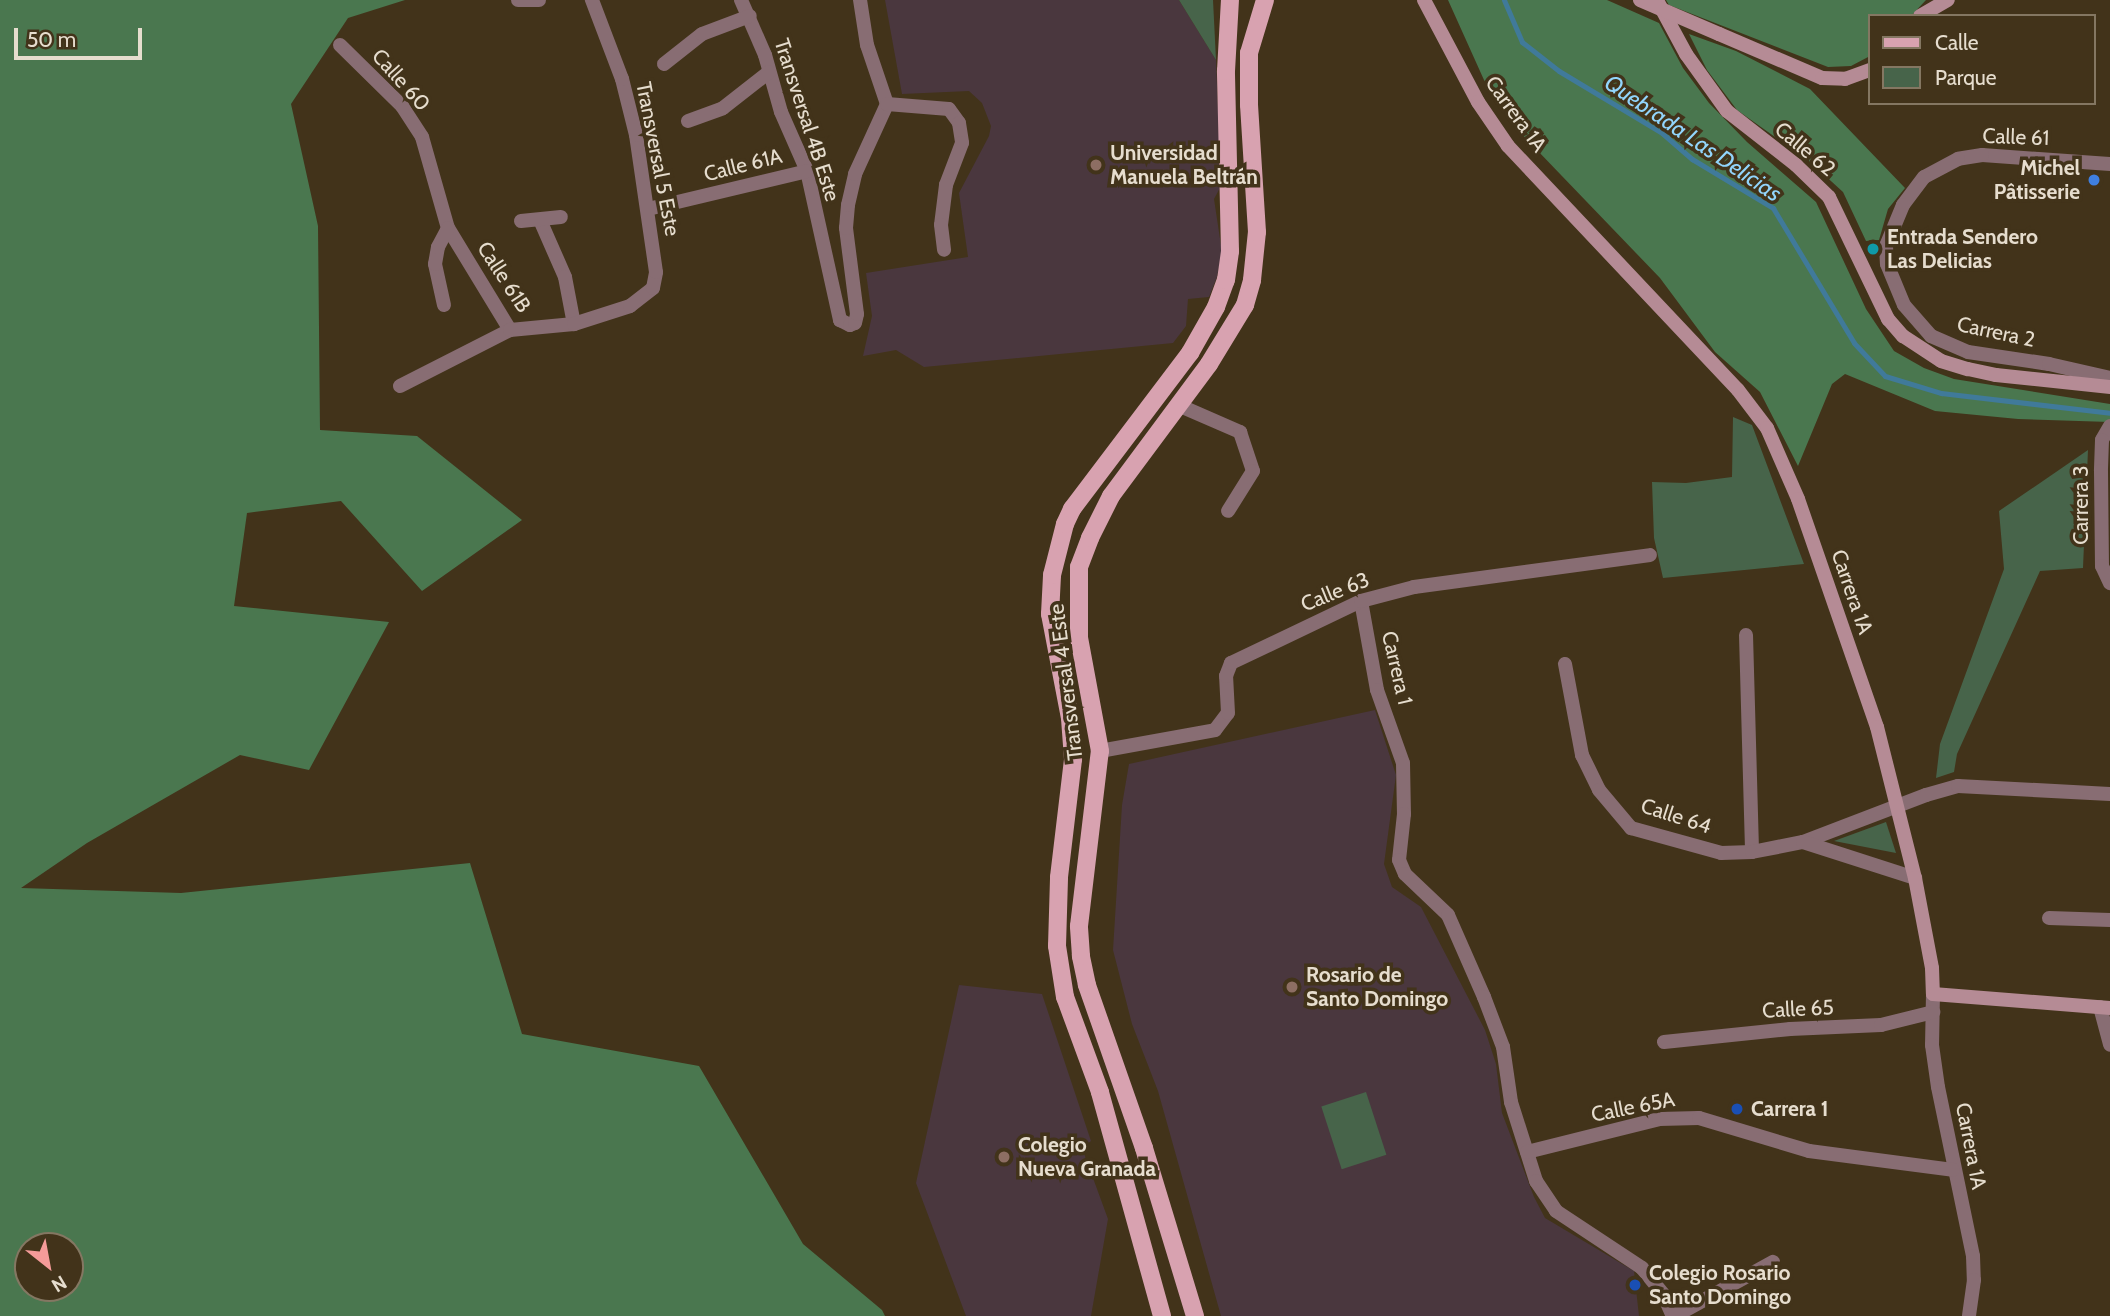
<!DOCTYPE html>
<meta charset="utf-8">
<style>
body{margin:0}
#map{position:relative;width:2110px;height:1316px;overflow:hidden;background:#42331a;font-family:Cabin,sans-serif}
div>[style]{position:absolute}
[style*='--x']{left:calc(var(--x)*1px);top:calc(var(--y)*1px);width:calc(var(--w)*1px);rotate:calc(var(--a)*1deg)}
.education>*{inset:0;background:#4a373e}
.green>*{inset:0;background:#47644a;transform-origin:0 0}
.forest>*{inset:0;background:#4a774f}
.stream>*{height:5px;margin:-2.5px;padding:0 2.5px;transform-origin:2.5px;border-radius:2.5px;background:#407a9a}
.street>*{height:14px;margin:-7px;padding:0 7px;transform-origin:7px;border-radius:7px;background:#886d73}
.secondary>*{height:14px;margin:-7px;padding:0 7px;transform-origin:7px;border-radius:7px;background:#b58b95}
.primary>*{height:18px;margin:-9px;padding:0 9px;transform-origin:9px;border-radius:9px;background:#d8a2b0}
.secondary-bridge>*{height:14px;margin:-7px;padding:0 7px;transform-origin:7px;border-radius:7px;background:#b58b95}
.dots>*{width:19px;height:19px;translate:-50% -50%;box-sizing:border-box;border:4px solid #42331a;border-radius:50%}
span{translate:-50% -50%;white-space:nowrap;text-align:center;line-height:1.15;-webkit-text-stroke:7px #42331a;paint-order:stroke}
.street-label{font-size:21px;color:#e6ddce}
.poi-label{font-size:21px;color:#e6ddce;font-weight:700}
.left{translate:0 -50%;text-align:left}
.right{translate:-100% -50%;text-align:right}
.water-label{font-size:23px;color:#92d5fc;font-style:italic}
.legend{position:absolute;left:1868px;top:14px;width:228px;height:91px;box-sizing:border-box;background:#42331a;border:2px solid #847762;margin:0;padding:9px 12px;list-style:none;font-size:21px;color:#e6ddce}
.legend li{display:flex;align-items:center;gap:14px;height:35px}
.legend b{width:35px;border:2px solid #847762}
.north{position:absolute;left:14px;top:1232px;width:70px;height:70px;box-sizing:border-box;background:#42331a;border:2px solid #847762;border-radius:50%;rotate:149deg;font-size:19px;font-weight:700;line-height:28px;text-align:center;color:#e6ddce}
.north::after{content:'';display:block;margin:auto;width:24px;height:32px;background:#f59b99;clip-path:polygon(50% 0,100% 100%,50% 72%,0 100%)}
.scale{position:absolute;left:14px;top:28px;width:128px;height:32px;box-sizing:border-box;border:4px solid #e6ddce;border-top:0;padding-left:9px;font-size:21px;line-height:24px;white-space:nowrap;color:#e6ddce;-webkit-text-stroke:5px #42331a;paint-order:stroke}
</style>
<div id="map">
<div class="education">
<i style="clip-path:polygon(885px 0,1179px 0,1216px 60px,1221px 186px,1214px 199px,1222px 252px,1217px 277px,1209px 297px,1188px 299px,1186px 326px,1173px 343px,924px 367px,896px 350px,863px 356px,872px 316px,866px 273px,968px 257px,959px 193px,989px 136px,991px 126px,982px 103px,969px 91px,902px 94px)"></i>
<i style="clip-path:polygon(1375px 710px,1396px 775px,1384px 864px,1392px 887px,1421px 907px,1485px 1030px,1496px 1064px,1502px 1113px,1534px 1197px,1545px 1218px,1634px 1271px,1639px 1316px,1221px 1316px,1158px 1091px,1132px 1024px,1113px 950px,1122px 805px,1129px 764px)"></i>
<i style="clip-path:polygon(959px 985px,1042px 994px,1091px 1141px,1082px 1148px,1108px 1219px,1091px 1316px,966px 1316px,916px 1183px)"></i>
</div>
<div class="green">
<i style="clip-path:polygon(1179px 0,1213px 0,1216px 60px)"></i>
<i style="clip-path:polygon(1733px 417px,1752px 425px,1804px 564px,1663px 578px,1654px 538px,1652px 482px,1686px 483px,1732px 477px)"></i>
<i style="clip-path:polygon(2088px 450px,2083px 568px,2040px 571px,1957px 754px,1954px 772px,1936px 778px,1940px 744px,2004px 569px,1999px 511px)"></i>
<i style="clip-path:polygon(1886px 822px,1896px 853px,1834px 841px)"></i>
<i style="left:1366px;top:1092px;width:66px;height:47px;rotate:72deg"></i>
</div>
<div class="forest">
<i style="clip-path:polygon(evenodd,0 0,405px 0,348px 18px,291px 104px,318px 226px,320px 430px,417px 436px,522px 520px,422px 591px,341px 501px,247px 513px,234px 606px,389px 622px,309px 770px,240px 755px,87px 843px,21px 888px,181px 893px,470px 863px,522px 1034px,699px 1066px,803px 1244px,882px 1310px,885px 1316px,0 1316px,0 0,70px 1246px,70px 1288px,28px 1288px,28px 1246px,70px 1246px)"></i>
<i style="clip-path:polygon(1448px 0,1607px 0,1659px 23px,1683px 68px,1709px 103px,1747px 142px,1816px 202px,1866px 309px,1894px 351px,1924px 368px,1954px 379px,2110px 404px,2110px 422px,2018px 419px,1935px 411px,1845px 374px,1832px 384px,1798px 466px,1760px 392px,1715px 352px,1660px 278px,1512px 124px,1484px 80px)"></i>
<i style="clip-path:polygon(1666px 0,1926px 0,1911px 16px,1870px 16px,1870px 56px,1851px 66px,1828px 67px,1669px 5px)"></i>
<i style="clip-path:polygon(1689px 34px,1736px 51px,1810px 89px,1905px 188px,1888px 209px,1879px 240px,1866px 241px,1843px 192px,1809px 161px,1737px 110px,1707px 70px)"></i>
</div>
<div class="stream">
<i style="--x:1504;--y:0;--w:46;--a:66.8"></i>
<i style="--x:1522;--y:42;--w:47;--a:38.1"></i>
<i style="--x:1559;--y:71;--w:120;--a:31"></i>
<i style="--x:1662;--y:133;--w:40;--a:41"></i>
<i style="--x:1692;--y:159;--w:95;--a:31.2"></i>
<i style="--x:1773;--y:208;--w:157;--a:59"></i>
<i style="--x:1854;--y:343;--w:45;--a:46.8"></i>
<i style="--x:1885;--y:376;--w:59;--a:16.9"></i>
<i style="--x:1941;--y:393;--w:170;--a:6.7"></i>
</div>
<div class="street">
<i style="--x:518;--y:0;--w:21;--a:0"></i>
<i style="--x:741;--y:0;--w:60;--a:66.4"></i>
<i style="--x:765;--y:55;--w:59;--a:74.3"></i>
<i style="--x:781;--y:112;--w:64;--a:66.2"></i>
<i style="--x:807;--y:171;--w:153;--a:77.5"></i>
<i style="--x:840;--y:320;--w:11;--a:27"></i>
<i style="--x:850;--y:325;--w:5;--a:-22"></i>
<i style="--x:855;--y:323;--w:9;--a:-77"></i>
<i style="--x:857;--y:314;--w:87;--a:-97.3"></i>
<i style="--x:846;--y:228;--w:23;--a:-85"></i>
<i style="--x:848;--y:205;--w:32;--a:-77"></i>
<i style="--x:855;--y:174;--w:77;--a:-65.4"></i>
<i style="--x:887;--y:104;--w:62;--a:-108.7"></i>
<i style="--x:867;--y:45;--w:46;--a:-98.8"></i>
<i style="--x:340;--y:45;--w:87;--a:44.5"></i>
<i style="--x:402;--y:106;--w:37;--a:57"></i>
<i style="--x:422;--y:137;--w:95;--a:74.1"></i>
<i style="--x:448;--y:228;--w:119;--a:58.7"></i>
<i style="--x:664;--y:64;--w:48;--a:-38.3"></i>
<i style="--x:702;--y:34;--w:51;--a:-20.6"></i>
<i style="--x:887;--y:104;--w:62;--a:4.6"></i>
<i style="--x:949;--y:109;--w:17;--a:54"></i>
<i style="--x:959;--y:123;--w:20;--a:81"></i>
<i style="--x:962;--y:143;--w:45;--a:110.9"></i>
<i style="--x:946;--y:185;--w:40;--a:97.1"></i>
<i style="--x:941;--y:225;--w:25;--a:83"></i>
<i style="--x:688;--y:121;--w:37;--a:-20"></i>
<i style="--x:723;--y:108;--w:58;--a:-38"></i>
<i style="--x:2110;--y:164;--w:128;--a:-176"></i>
<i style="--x:1982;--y:155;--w:24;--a:171"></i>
<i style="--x:1958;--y:159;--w:38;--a:152"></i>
<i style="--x:1924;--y:177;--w:35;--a:127"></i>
<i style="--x:1903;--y:205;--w:44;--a:112.5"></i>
<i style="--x:1886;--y:246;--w:18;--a:87"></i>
<i style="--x:1887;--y:264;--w:44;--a:67.5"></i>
<i style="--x:1904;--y:305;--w:41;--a:48.9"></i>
<i style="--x:1931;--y:336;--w:40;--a:23.4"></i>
<i style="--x:1968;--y:352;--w:82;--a:8.4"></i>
<i style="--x:2049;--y:364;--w:63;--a:12.9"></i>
<i style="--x:648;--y:209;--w:163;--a:-13.4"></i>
<i style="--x:540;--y:220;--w:62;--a:66.3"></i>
<i style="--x:565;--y:277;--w:48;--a:79.2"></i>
<i style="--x:521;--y:221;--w:40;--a:-5.7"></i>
<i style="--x:444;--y:305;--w:42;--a:-102.4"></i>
<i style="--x:435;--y:264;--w:17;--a:-80"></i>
<i style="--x:438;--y:247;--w:21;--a:-62"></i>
<i style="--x:400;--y:386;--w:123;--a:-27"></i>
<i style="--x:510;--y:330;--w:64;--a:-5.4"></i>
<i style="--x:574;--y:324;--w:59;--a:-17.8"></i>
<i style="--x:630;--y:306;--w:29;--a:-38"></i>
<i style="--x:653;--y:288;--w:16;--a:-79"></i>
<i style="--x:656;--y:272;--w:138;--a:-98.3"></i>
<i style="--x:636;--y:135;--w:58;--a:-104"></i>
<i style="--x:622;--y:79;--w:85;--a:-110.8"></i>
<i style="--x:1178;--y:405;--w:68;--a:23.5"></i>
<i style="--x:1240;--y:432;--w:41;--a:71.6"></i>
<i style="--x:1253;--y:471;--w:47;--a:122"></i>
<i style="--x:2110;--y:426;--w:16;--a:120"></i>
<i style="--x:2102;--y:440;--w:31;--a:92"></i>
<i style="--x:2101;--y:471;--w:95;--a:89.4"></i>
<i style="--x:2102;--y:566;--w:19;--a:65"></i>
<i style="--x:1361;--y:601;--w:90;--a:79.8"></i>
<i style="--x:1377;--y:690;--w:77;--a:70.4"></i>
<i style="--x:1403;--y:763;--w:51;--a:88.9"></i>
<i style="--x:1404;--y:814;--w:46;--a:96.2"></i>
<i style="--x:1399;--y:860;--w:15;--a:67"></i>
<i style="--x:1405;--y:874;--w:59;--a:43.6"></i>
<i style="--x:1448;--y:915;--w:90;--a:66.3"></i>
<i style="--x:1484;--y:997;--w:53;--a:69.2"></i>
<i style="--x:1503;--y:1047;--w:56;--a:81.7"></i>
<i style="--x:1511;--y:1102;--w:83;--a:72.4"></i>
<i style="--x:1536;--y:1181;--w:36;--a:56"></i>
<i style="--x:1556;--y:1211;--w:103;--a:33.5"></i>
<i style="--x:1642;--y:1268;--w:33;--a:51"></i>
<i style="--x:1663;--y:1294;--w:24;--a:66"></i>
<i style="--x:1746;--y:635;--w:217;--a:88.4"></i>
<i style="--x:1565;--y:664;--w:93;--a:79.4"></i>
<i style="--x:1582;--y:755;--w:39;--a:64"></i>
<i style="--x:1599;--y:790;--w:50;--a:49.9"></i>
<i style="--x:1631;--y:828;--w:93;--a:15.5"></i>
<i style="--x:1721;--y:853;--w:31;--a:-2"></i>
<i style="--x:1752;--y:852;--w:52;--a:-11.1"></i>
<i style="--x:1803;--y:842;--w:132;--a:-20.9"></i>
<i style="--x:1926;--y:795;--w:33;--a:-16"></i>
<i style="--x:1958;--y:786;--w:152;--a:3"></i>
<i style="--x:1100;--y:751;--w:117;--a:-10.3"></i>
<i style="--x:1215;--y:730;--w:21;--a:-53"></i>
<i style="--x:1228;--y:713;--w:37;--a:-93"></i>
<i style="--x:1226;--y:676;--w:14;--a:-69"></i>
<i style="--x:1231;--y:663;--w:144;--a:-25.5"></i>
<i style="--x:1361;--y:601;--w:55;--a:-14.8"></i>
<i style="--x:1414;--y:587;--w:238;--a:-7.7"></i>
<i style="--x:1803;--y:842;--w:118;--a:17.8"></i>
<i style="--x:2049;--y:918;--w:61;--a:1.9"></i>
<i style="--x:1933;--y:994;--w:51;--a:91.1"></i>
<i style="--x:1932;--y:1045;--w:42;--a:81.9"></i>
<i style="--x:1938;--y:1087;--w:173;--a:78.3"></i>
<i style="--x:1973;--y:1256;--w:24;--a:88"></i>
<i style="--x:1974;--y:1280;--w:36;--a:98"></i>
<i style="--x:2100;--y:1007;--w:39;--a:75"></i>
<i style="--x:1664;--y:1042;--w:127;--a:-5.9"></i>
<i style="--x:1790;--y:1029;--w:91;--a:-2.5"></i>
<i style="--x:1881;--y:1025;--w:54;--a:-14"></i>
<i style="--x:1527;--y:1152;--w:136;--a:-14"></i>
<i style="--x:1659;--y:1119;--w:40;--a:-1.4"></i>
<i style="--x:1699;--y:1118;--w:115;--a:16.7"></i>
<i style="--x:1809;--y:1151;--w:145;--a:7.5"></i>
<i style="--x:1675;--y:1316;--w:112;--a:-28.9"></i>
</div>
<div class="secondary">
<i style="--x:1424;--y:0;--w:115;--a:62.1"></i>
<i style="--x:1478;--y:102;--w:53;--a:55.7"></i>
<i style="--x:1508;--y:146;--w:335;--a:46.7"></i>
<i style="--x:1738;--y:390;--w:48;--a:52.7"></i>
<i style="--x:1767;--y:428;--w:77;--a:66.4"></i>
<i style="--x:1798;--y:499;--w:241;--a:70.9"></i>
<i style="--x:1877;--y:727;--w:156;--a:75.9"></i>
<i style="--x:1915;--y:878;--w:92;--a:79.3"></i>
<i style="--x:1932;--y:968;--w:26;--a:88"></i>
<i style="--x:1933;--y:994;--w:178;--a:4.5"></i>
<i style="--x:1659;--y:4;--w:57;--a:61.6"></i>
<i style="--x:1686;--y:54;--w:70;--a:54.3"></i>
<i style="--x:1727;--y:111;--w:88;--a:38"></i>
<i style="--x:1796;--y:165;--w:46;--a:44.1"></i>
<i style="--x:1829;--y:197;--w:136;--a:64.2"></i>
<i style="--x:1888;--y:319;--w:23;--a:49"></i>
<i style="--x:1903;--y:336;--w:45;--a:33.3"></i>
<i style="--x:1941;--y:361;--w:28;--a:17"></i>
<i style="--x:1968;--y:369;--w:29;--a:12"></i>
<i style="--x:1996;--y:375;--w:115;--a:6"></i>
<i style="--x:1920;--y:16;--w:32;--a:-30"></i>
<i style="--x:1719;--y:34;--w:112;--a:23.1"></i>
<i style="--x:1822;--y:78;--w:23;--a:2"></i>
<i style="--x:1845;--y:79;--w:27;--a:-20"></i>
</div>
<div class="primary">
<i style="--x:1162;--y:1316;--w:232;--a:-105.5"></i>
<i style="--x:1100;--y:1092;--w:101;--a:-110.2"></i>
<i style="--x:1065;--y:997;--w:52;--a:-98.9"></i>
<i style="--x:1057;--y:946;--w:69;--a:-88.3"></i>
<i style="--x:1059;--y:877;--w:119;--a:-83.2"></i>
<i style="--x:1073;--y:759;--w:41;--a:-94.2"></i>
<i style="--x:1070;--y:718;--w:106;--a:-100.9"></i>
<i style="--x:1050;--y:614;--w:39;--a:-87"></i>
<i style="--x:1052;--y:575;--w:53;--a:-75.7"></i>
<i style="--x:1065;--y:524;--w:17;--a:-65"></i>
<i style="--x:1072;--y:509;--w:196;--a:-52.9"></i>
<i style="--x:1190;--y:353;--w:53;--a:-60.5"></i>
<i style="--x:1216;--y:307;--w:29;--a:-70"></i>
<i style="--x:1226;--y:280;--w:29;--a:-82"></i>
<i style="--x:1230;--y:251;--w:180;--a:-91.3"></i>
<i style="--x:1226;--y:71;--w:71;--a:-86.8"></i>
<i style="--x:1195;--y:1316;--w:176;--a:-106.9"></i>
<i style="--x:1144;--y:1148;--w:173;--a:-109.3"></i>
<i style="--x:1087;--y:985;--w:30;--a:-102"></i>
<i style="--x:1081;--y:956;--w:30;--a:-94"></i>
<i style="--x:1079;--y:926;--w:176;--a:-83.2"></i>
<i style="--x:1100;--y:751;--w:115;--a:-100.5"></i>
<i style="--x:1079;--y:638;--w:71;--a:-90"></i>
<i style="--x:1079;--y:567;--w:31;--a:-69"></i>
<i style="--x:1090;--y:538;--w:47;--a:-63.4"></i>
<i style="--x:1111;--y:496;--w:164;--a:-53.4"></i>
<i style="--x:1209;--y:364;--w:69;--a:-58.6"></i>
<i style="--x:1245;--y:305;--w:26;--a:-74"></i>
<i style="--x:1252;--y:280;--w:48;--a:-84.1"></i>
<i style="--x:1257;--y:232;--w:127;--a:-93.6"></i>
<i style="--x:1249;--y:105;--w:52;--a:-90"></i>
<i style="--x:1249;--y:53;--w:55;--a:-73.2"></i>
</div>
<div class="secondary-bridge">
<i style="--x:1640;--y:0;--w:86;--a:23.3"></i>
</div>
<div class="dots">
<i style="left:1096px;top:165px;background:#8d6e63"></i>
<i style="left:2094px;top:180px;background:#3f7fe0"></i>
<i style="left:1873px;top:249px;background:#0f9aa8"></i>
<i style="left:1292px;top:987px;background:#8d6e63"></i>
<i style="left:1737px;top:1109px;background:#1a4fb4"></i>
<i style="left:1004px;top:1157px;background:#8d6e63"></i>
<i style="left:1635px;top:1285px;background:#1a4fb4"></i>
</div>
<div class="street-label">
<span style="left:401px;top:80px;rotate:48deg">Calle 60</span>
<span style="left:1516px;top:114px;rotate:54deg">Carrera 1A</span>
<span style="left:807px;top:120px;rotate:72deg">Transversal 4B Este</span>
<span style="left:2016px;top:137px;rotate:2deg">Calle 61</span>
<span style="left:1805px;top:149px;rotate:40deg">Calle 62</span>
<span style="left:658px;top:159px;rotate:79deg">Transversal 5 Este</span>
<span style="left:743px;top:165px;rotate:-14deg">Calle 61A</span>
<span style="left:504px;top:277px;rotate:57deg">Calle 61B</span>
<span style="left:1996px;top:332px;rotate:12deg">Carrera 2</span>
<span style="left:2081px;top:505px;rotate:-90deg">Carrera 3</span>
<span style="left:1335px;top:592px;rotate:-22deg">Calle 63</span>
<span style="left:1852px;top:592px;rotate:71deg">Carrera 1A</span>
<span style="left:1397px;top:668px;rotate:77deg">Carrera 1</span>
<span style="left:1066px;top:682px;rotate:-97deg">Transversal 4 Este</span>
<span style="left:1676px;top:816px;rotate:18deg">Calle 64</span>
<span style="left:1798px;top:1009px;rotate:-3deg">Calle 65</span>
<span style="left:1633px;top:1107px;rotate:-11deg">Calle 65A</span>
<span style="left:1971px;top:1146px;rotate:79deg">Carrera 1A</span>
</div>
<div class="poi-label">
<span class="left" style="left:1110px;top:165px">Universidad<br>Manuela Beltrán</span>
<span class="right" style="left:2080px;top:180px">Michel<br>Pâtisserie</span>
<span class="left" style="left:1887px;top:249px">Entrada Sendero<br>Las Delicias</span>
<span class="left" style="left:1306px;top:987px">Rosario de<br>Santo Domingo</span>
<span class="left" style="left:1751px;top:1109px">Carrera 1</span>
<span class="left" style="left:1018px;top:1157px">Colegio<br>Nueva Granada</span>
<span class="left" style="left:1649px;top:1285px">Colegio Rosario<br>Santo Domingo</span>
</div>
<div class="water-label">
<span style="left:1693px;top:138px;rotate:34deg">Quebrada Las Delicias</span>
</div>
<ul class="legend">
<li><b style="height:9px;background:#d8a2b0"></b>Calle</li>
<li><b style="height:19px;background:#47644a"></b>Parque</li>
</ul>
<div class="north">N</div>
<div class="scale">50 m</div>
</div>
